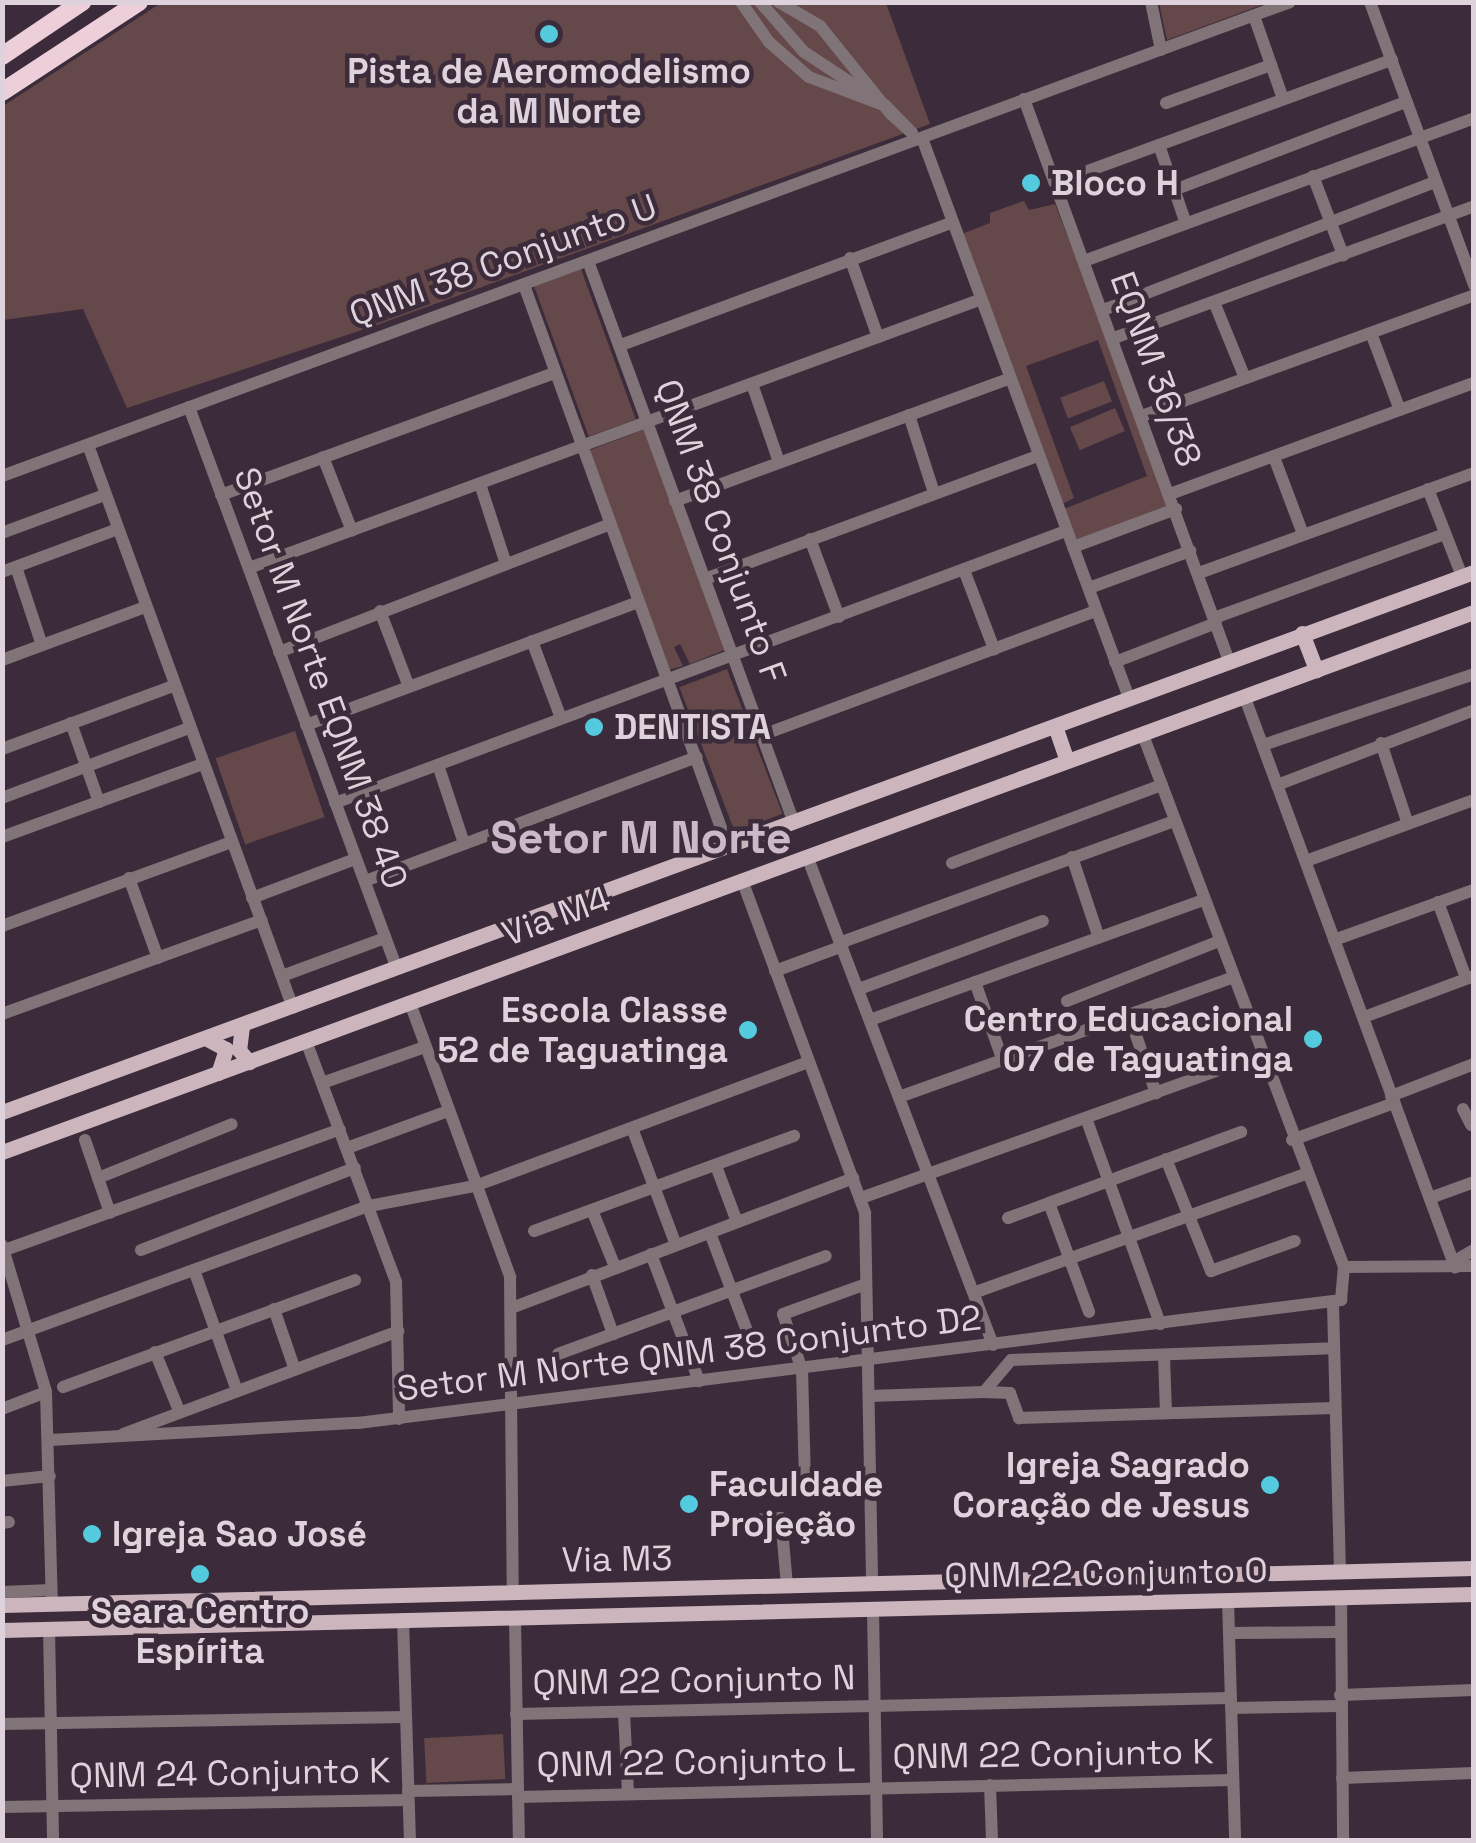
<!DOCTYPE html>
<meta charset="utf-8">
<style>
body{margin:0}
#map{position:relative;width:1476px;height:1843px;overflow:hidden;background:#3c2c3b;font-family:"Space Grotesk",sans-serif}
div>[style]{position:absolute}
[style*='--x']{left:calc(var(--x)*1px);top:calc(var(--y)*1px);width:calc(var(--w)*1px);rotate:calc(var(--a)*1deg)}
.green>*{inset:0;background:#654849;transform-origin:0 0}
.minor>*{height:12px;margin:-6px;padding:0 6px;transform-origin:6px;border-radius:6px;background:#807478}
.major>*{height:15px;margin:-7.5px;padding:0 7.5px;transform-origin:7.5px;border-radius:7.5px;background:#cdb5be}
.highway>*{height:18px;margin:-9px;padding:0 9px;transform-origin:9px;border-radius:9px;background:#eccfd9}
.dots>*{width:28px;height:28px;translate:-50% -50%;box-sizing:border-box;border:5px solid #3c2c3b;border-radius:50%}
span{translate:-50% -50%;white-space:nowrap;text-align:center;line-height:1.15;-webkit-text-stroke:9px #3c2c3b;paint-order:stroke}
.poi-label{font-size:35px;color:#ded3dc;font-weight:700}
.left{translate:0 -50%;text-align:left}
.right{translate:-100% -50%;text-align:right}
.street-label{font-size:35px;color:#ded3dc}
.district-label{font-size:45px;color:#cdb8ca;font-weight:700}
.frame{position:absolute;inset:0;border:5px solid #ded3dc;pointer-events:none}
</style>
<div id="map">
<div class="green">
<i style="clip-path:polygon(161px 3px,886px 3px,930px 124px,377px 325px,127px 408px,83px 309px,3px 320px,3px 106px)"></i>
<i style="clip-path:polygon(1159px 3px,1159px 2px,1267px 3px,1167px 40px)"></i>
<i style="clip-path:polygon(1024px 201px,1029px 210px,1055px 204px,1171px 505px,1075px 540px,1064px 509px,1147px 476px,1098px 340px,1026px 366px,1074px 498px,1062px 504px,962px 234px,990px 223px,990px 213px)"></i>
<i style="left:581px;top:269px;width:160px;height:50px;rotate:70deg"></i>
<i style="left:1104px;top:381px;width:22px;height:47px;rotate:69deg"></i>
<i style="left:1115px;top:408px;width:25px;height:49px;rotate:67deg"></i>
<i style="clip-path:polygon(645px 429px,727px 649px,690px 664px,680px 644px,674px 647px,683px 666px,669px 670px,590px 450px)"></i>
<i style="left:727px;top:669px;width:155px;height:51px;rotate:69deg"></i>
<i style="left:295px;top:731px;width:91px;height:84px;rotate:71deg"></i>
<i style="left:503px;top:1734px;width:45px;height:79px;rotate:87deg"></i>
</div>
<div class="minor">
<i style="--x:741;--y:2;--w:49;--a:55"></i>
<i style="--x:769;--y:42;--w:53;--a:41.2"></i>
<i style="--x:809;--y:77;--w:82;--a:20.6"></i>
<i style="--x:886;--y:106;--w:98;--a:-146.6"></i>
<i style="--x:804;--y:52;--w:67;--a:-131.3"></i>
<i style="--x:779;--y:2;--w:48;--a:30.3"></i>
<i style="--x:820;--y:26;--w:113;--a:51.1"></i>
<i style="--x:891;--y:114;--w:28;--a:42"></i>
<i style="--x:912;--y:133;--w:37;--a:-134"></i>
<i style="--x:1151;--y:2;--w:49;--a:78.2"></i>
<i style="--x:1370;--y:2;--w:302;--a:69.8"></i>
<i style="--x:1254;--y:16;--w:88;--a:70.7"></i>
<i style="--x:1024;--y:99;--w:598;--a:69.96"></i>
<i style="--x:1166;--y:103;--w:112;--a:-19.9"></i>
<i style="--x:922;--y:138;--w:597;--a:69.71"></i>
<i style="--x:1159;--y:145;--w:83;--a:71.1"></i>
<i style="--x:1313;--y:176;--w:85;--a:69.2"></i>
<i style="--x:1055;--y:183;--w:359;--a:-20.1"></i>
<i style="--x:1174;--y:190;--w:248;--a:-20.8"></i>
<i style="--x:850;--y:258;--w:84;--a:70.5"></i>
<i style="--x:588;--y:261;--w:599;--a:69.87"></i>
<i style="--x:1084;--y:261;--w:415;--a:-20.1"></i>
<i style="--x:524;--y:285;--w:598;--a:70.05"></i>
<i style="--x:1214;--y:302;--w:82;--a:67.8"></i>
<i style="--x:1103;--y:310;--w:356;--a:-21.1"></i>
<i style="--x:1371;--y:333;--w:82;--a:69.4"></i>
<i style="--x:1114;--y:338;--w:383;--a:-20.1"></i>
<i style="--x:621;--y:345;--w:352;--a:-20.3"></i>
<i style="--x:752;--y:384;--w:83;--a:70.9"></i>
<i style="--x:189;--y:407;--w:599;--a:69.69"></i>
<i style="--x:909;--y:415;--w:82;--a:72.2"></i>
<i style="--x:1142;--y:416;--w:353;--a:-20"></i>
<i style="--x:88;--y:445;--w:599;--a:69.99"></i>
<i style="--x:323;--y:457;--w:79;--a:68.6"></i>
<i style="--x:1274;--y:457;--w:82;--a:69.4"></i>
<i style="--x:2;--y:476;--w:1372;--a:-20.2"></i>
<i style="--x:480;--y:484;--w:84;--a:72"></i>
<i style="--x:1428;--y:489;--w:93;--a:68.7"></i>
<i style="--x:1170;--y:494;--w:324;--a:-20.1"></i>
<i style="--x:221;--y:495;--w:355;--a:-20.1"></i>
<i style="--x:675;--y:501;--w:356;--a:-20.1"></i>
<i style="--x:2;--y:533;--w:109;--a:-20.4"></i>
<i style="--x:810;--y:539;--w:83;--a:69.6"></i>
<i style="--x:1073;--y:547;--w:110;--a:-20.3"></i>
<i style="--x:16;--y:567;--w:82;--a:71.6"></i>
<i style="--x:249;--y:568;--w:778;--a:-20.16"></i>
<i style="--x:964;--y:570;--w:85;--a:69.2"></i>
<i style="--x:2;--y:572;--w:121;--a:-20.4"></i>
<i style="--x:1199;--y:573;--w:293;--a:-20"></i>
<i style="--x:705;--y:579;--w:355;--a:-20.3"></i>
<i style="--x:1089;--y:588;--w:108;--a:-20.1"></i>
<i style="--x:380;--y:611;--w:81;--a:69.1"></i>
<i style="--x:1214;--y:618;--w:246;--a:-20"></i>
<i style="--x:532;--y:641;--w:82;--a:69.4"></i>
<i style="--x:279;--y:652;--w:355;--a:-21.1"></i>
<i style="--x:2;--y:660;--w:153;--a:-20.3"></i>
<i style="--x:1115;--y:662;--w:108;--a:-21.1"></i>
<i style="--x:1245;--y:698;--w:607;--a:69.74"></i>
<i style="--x:71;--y:723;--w:84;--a:70.5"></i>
<i style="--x:306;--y:725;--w:354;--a:-20.3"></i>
<i style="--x:765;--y:734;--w:353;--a:-20.4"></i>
<i style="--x:1381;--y:743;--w:85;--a:71.6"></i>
<i style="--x:1263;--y:745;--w:223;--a:-18.6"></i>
<i style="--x:2;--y:749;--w:182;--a:-20.2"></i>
<i style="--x:438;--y:765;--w:82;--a:71.6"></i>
<i style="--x:1277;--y:785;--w:211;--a:-20.8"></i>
<i style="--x:2;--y:798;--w:200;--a:-20.5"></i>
<i style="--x:335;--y:803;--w:780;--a:-20.41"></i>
<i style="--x:2;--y:837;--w:214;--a:-20"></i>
<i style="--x:807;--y:856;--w:523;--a:69.17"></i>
<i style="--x:1072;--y:857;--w:85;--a:71.6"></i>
<i style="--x:1306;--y:861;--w:179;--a:-20"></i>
<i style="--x:952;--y:863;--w:224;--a:-20.4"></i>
<i style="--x:129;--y:878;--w:85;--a:70.1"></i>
<i style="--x:742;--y:880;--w:355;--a:69.7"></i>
<i style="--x:865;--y:1213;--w:371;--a:88.9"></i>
<i style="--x:365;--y:881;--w:354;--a:-20.5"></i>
<i style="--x:252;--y:898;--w:110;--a:-20.7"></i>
<i style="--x:1438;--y:902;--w:81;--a:69.8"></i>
<i style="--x:2;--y:926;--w:244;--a:-20.1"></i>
<i style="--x:1334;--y:940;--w:149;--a:-19.7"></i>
<i style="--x:842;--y:942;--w:354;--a:-20"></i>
<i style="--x:775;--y:971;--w:72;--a:-20.2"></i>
<i style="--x:282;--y:976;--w:110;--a:-20.3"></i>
<i style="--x:975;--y:982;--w:84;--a:70.5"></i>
<i style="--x:859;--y:989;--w:196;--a:-20.3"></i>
<i style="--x:1067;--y:1001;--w:163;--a:-21.5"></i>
<i style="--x:410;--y:1003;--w:292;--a:69.9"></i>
<i style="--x:510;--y:1277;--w:315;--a:89.5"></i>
<i style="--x:2;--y:1014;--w:276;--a:-19.9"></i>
<i style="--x:1129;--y:1015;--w:83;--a:70.9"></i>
<i style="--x:1364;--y:1017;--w:117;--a:-20.4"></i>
<i style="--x:870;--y:1020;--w:354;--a:-19.8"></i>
<i style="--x:306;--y:1041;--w:257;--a:69.5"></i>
<i style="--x:396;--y:1282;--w:137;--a:88.7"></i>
<i style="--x:322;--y:1083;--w:109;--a:-19.3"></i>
<i style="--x:1391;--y:1096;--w:89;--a:-21.1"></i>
<i style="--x:899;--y:1097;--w:354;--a:-19.7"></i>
<i style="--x:1463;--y:1109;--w:18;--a:63"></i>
<i style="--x:1086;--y:1118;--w:219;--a:70.2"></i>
<i style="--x:632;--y:1128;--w:125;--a:69.4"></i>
<i style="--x:85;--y:1140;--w:77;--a:71.1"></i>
<i style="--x:1292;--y:1140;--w:109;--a:-19.9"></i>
<i style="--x:347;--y:1148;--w:108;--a:-20.1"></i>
<i style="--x:1166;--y:1159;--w:121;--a:68.1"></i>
<i style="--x:1211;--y:1271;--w:89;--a:-19.7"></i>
<i style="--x:716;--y:1166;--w:60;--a:69.4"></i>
<i style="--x:98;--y:1178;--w:144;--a:-21.9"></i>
<i style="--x:861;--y:1198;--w:424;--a:-19.7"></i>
<i style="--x:1430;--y:1198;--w:47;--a:-20"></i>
<i style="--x:1049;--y:1203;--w:205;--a:-20.3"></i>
<i style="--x:592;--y:1210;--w:61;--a:68"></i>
<i style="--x:1008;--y:1218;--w:44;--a:-20.1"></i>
<i style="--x:1049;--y:1203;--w:116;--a:69.8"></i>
<i style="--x:534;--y:1231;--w:277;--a:-20.1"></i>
<i style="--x:710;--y:1233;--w:113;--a:69.3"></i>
<i style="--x:2;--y:1245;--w:153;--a:73.3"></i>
<i style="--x:46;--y:1392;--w:211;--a:88.4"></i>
<i style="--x:141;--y:1250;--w:229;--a:-21"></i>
<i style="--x:2;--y:1251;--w:359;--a:-19.8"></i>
<i style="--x:651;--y:1254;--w:136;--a:69.3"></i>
<i style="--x:1453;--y:1262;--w:24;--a:-30"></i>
<i style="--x:1344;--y:1267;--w:130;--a:-0.4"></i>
<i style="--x:194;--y:1270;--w:125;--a:70.4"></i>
<i style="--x:592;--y:1275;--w:63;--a:70.4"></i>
<i style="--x:976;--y:1292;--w:350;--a:-19.7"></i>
<i style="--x:1333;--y:1304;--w:267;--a:88.5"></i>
<i style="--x:514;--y:1307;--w:363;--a:-20.8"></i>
<i style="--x:274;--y:1309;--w:61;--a:71"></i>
<i style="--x:2;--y:1340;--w:391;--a:-20.1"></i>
<i style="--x:369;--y:1206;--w:108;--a:-10.7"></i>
<i style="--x:475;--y:1186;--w:356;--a:-20.4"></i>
<i style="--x:155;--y:1352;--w:61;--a:67.7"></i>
<i style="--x:558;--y:1354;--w:285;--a:-20.1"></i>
<i style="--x:1164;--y:1356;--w:57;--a:88"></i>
<i style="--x:63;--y:1387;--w:311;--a:-20.1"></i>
<i style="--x:984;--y:1392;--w:26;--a:2"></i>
<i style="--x:1010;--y:1393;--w:27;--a:70"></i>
<i style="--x:1019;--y:1418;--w:316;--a:-1.8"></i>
<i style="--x:870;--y:1396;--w:114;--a:-2"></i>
<i style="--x:984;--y:1392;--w:42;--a:-49.8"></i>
<i style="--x:1011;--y:1360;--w:322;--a:-2.1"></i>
<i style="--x:2;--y:1409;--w:47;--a:-21.1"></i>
<i style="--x:123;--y:1434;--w:294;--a:-20.5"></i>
<i style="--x:50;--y:1440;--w:308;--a:-3.2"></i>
<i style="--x:358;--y:1423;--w:991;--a:-7.13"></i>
<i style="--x:1341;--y:1300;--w:33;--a:-85"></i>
<i style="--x:1344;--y:1267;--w:569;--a:-110.7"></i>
<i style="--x:2;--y:1481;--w:48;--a:-5.9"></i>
<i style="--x:805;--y:1483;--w:113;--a:-91.5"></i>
<i style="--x:802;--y:1370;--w:59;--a:-108.7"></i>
<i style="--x:783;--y:1314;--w:88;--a:-19.9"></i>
<i style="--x:762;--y:1519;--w:19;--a:-3"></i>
<i style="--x:781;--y:1518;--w:67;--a:84.9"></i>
<i style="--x:2;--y:1523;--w:7;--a:-8"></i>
<i style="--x:2;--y:1592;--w:49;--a:-2.3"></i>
<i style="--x:1341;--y:1597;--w:243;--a:89.5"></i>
<i style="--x:1228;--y:1600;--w:240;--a:88.3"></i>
<i style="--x:873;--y:1609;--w:231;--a:89"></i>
<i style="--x:515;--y:1618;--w:222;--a:89"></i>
<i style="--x:403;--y:1619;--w:221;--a:88.2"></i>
<i style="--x:49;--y:1629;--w:211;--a:88.9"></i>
<i style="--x:1229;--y:1633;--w:109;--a:-0.5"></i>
<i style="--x:1340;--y:1695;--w:134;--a:-2.1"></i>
<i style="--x:1231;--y:1708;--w:109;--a:-1.1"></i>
<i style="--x:624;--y:1712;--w:82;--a:87.2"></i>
<i style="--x:516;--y:1714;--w:714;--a:-1.28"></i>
<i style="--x:2;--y:1724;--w:404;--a:-1"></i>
<i style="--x:1342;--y:1778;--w:132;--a:-2.2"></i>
<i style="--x:990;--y:1785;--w:55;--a:87.9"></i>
<i style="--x:408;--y:1791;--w:110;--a:-1"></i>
<i style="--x:518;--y:1797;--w:714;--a:-1.36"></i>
<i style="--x:2;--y:1807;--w:406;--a:-1"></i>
</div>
<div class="major">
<i style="--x:1302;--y:633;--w:40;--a:69"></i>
<i style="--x:1055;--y:726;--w:36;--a:71"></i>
<i style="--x:242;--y:1026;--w:24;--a:97"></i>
<i style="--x:239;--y:1050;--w:16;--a:50"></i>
<i style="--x:207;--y:1039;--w:21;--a:28"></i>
<i style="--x:226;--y:1049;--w:25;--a:108"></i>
<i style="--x:2;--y:1112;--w:1568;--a:-20.15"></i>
<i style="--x:2;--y:1152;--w:1568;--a:-20.15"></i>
<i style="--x:2;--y:1605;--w:1472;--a:-1.44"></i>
<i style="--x:2;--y:1630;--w:1472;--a:-1.4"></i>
</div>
<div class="highway">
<i style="--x:2;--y:56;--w:97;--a:-34"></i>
<i style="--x:2;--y:92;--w:164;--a:-33.3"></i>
</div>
<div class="dots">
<i style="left:549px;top:34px;background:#54cade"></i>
<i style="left:1031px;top:183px;background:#54cade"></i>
<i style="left:594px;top:727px;background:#54cade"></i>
<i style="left:748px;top:1030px;background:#54cade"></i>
<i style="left:1313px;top:1039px;background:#54cade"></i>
<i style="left:1270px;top:1485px;background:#54cade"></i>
<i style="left:689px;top:1504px;background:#54cade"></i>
<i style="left:92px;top:1534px;background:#54cade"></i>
<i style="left:200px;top:1574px;background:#54cade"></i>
</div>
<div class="poi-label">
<span style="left:549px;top:91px">Pista de Aeromodelismo<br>da M Norte</span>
<span class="left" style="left:1051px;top:183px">Bloco H</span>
<span class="left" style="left:614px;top:727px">DENTISTA</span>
<span class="right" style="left:728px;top:1030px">Escola Classe<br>52 de Taguatinga</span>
<span class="right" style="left:1293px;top:1039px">Centro Educacional<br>07 de Taguatinga</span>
<span class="right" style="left:1250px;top:1485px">Igreja Sagrado<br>Coração de Jesus</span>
<span class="left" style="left:709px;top:1504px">Faculdade<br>Projeção</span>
<span class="left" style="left:112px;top:1534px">Igreja Sao José</span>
<span style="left:200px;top:1631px">Seara Centro<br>Espírita</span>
</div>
<div class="street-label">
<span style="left:503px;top:260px;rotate:-20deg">QNM 38 Conjunto U</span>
<span style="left:1156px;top:369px;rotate:70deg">EQNM 36/38</span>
<span style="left:721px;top:531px;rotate:70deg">QNM 38 Conjunto F</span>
<span style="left:321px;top:678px;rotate:70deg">Setor M Norte EQNM 38 40</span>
<span style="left:556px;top:916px;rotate:-20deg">Via M4</span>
<span style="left:689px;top:1353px;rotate:-7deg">Setor M Norte QNM 38 Conjunto D2</span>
<span style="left:617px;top:1559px;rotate:-1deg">Via M3</span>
<span style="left:1106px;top:1573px;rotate:-1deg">QNM 22 Conjunto O</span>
<span style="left:694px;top:1680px;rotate:-1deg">QNM 22 Conjunto N</span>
<span style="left:1053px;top:1754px;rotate:-1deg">QNM 22 Conjunto K</span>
<span style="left:696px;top:1762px;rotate:-1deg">QNM 22 Conjunto L</span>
<span style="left:230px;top:1773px;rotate:-1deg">QNM 24 Conjunto K</span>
</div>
<div class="district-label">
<span style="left:641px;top:838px">Setor M Norte</span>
</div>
<div class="frame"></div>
</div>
